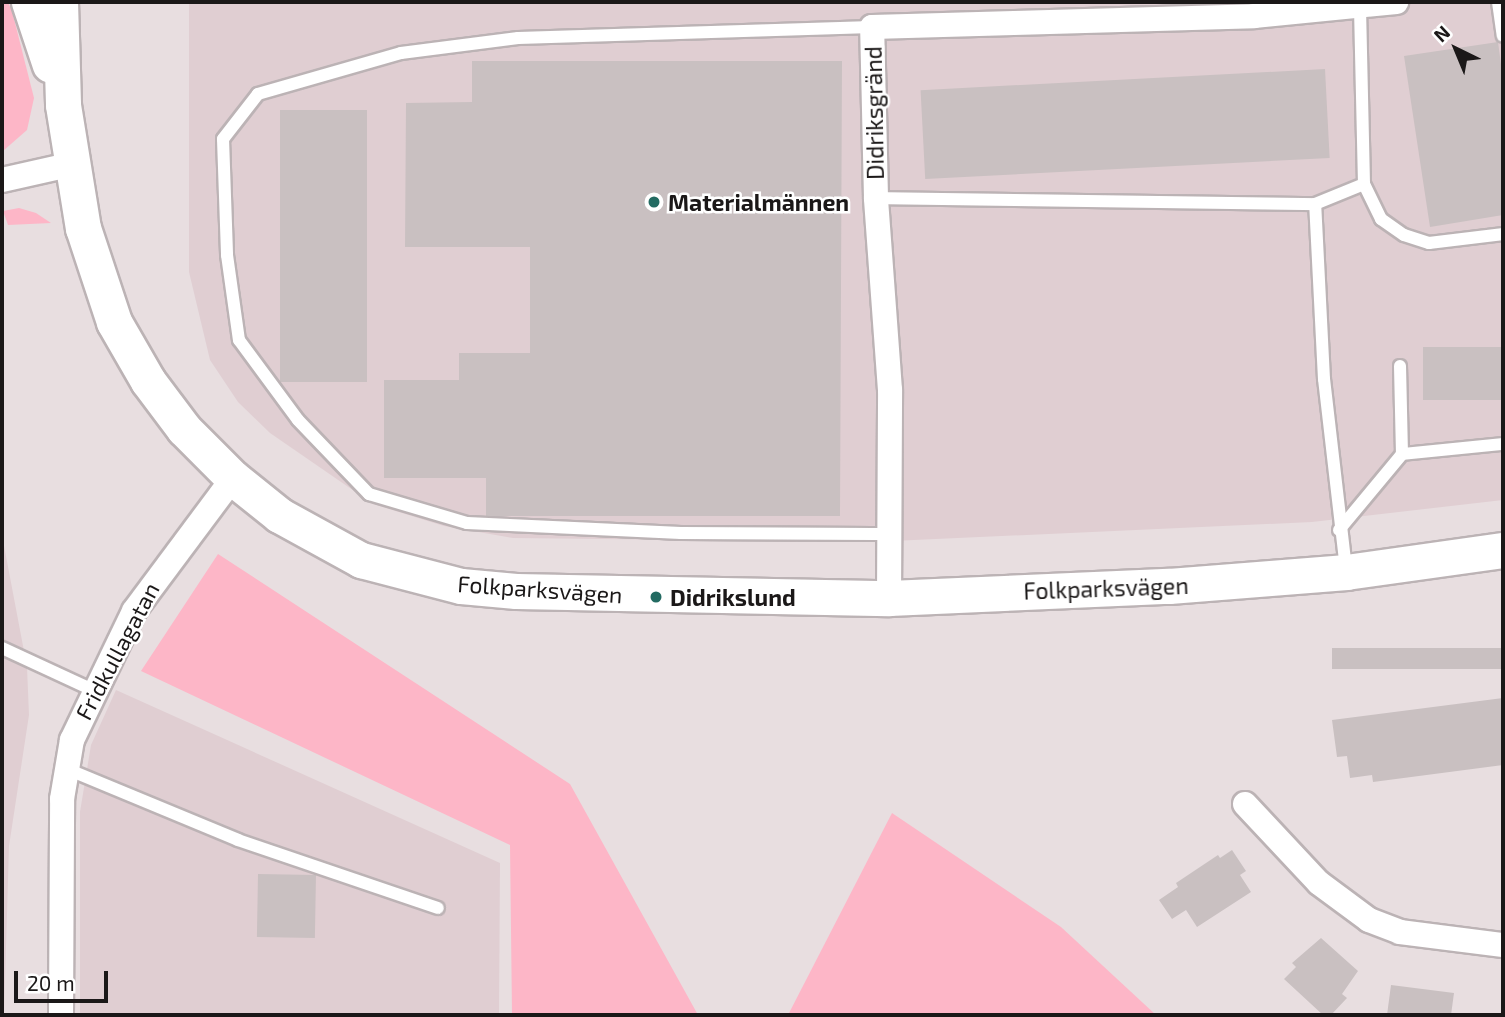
<!DOCTYPE html>
<meta charset="utf-8">
<style>
body{margin:0}
#map{position:relative;width:1505px;height:1017px;overflow:hidden;background:#e8dee0;font-family:"Exo 2",sans-serif}
div>[style]{position:absolute}
[style*='--x']{left:calc(var(--x)*1px);top:calc(var(--y)*1px);width:calc(var(--w)*1px);rotate:calc(var(--a)*1deg)}
.built>*{inset:0;background:#e0ced2}
.green>*{inset:0;background:#fdb6c7}
.building>*{inset:0;background:#c9c0c1;transform-origin:0 0}
.roads{filter:drop-shadow(2px 0 #bcb3b5) drop-shadow(-2px 0 #bcb3b5) drop-shadow(0 2px #bcb3b5) drop-shadow(0 -2px #bcb3b5)}
.service>*{height:12px;margin:-6px;padding:0 6px;transform-origin:6px;border-radius:6px;background:#fff}
.minor>*{height:24px;margin:-12px;padding:0 12px;transform-origin:12px;border-radius:12px;background:#fff}
.secondary>*{height:35px;margin:-17.5px;padding:0 17.5px;transform-origin:17.5px;border-radius:17.5px;background:#fff}
.dots>*{width:19px;height:19px;translate:-50% -50%;box-sizing:border-box;border:4px solid #fff;border-radius:50%}
span{translate:-50% -50%;white-space:nowrap;text-align:center;line-height:1.15;-webkit-text-stroke:5px #fff;paint-order:stroke}
.street-label{font-size:23px;color:#1b1818}
.poi-label{font-size:23px;color:#1b1818;font-weight:700}
.left{translate:0 -50%;text-align:left}
.frame{position:absolute;inset:0;border:4px solid #1b1818;pointer-events:none}
.north{position:absolute;left:1421px;top:14px;width:70px;height:70px;-webkit-text-stroke:5px #fff;paint-order:stroke;rotate:317deg;font-size:19px;font-weight:700;line-height:28px;text-align:center;color:#1b1818}
.north::after{content:'';display:block;margin:auto;width:24px;height:32px;background:#1b1818;clip-path:polygon(50% 0,100% 100%,50% 72%,0 100%)}
.scale{position:absolute;left:14px;top:971px;width:94px;height:32px;box-sizing:border-box;border:4px solid #1b1818;border-top:0;padding-left:9px;font-size:21px;line-height:24px;white-space:nowrap;color:#1b1818;-webkit-text-stroke:5px #fff;paint-order:stroke}
</style>
<div id="map">
<div class="built">
<i style="clip-path:polygon(189px 2px,1503px 2px,1503px 500px,1312px 522px,870px 542px,513px 538px,444px 526px,373px 504px,270px 433px,238px 402px,210px 360px,189px 272px)"></i>
<i style="clip-path:polygon(2px 535px,27px 667px,29px 715px,9px 846px,4px 1015px)"></i>
<i style="clip-path:polygon(116px 690px,500px 863px,499px 1015px,80px 1015px,80px 812px,91px 745px)"></i>
</div>
<div class="green">
<i style="clip-path:polygon(2px 2px,8px 2px,12px 11px,34px 98px,27px 130px,3px 151px)"></i>
<i style="clip-path:polygon(19px 208px,36px 213px,51px 223px,8px 225px,3px 211px)"></i>
<i style="clip-path:polygon(218px 554px,570px 784px,698px 1015px,512px 1015px,510px 845px,141px 671px)"></i>
<i style="clip-path:polygon(892px 813px,1061px 927px,1156px 1015px,788px 1015px)"></i>
</div>
<div class="building">
<i style="clip-path:polygon(1498px 42px,1503px 79px,1503px 215px,1430px 227px,1404px 56px)"></i>
<i style="clip-path:polygon(472px 61px,842px 61px,840px 516px,486px 516px,486px 478px,384px 478px,384px 380px,459px 380px,459px 353px,530px 353px,530px 247px,405px 247px,406px 103px,472px 102px)"></i>
<i style="left:1325px;top:69px;width:89px;height:405px;rotate:87deg"></i>
<i style="left:280px;top:110px;width:87px;height:272px"></i>
<i style="left:1503px;top:347px;width:53px;height:80px;rotate:90deg"></i>
<i style="left:1503px;top:648px;width:21px;height:171px;rotate:90deg"></i>
<i style="clip-path:polygon(1503px 698px,1503px 765px,1373px 782px,1372px 775px,1350px 778px,1347px 756px,1337px 757px,1332px 720px)"></i>
<i style="clip-path:polygon(1232px 850px,1246px 871px,1240px 875px,1251px 892px,1197px 927px,1186px 910px,1172px 919px,1159px 900px,1178px 887px,1176px 883px,1218px 855px,1220px 858px)"></i>
<i style="left:258px;top:874px;width:58px;height:63px;rotate:1deg"></i>
<i style="clip-path:polygon(1321px 938px,1358px 971px,1342px 994px,1347px 998px,1331px 1015px,1323px 1015px,1284px 979px,1296px 967px,1292px 963px)"></i>
<i style="clip-path:polygon(1391px 985px,1454px 993px,1451px 1015px,1387px 1015px)"></i>
</div>
<div class="roads">
<div class="service">
<i style="--x:1498;--y:2;--w:34;--a:82"></i>
<i style="--x:872;--y:27;--w:354;--a:178.2"></i>
<i style="--x:518;--y:38;--w:118;--a:172.7"></i>
<i style="--x:401;--y:53;--w:149;--a:164"></i>
<i style="--x:258;--y:94;--w:57;--a:127.9"></i>
<i style="--x:223;--y:139;--w:116;--a:88"></i>
<i style="--x:227;--y:255;--w:86;--a:82"></i>
<i style="--x:239;--y:340;--w:99;--a:53.6"></i>
<i style="--x:298;--y:420;--w:103;--a:46.2"></i>
<i style="--x:369;--y:494;--w:102;--a:16.5"></i>
<i style="--x:467;--y:523;--w:214;--a:2.7"></i>
<i style="--x:681;--y:533;--w:208;--a:0.3"></i>
<i style="--x:1364;--y:184;--w:39;--a:64"></i>
<i style="--x:1381;--y:219;--w:28;--a:35"></i>
<i style="--x:1404;--y:235;--w:26;--a:18"></i>
<i style="--x:1429;--y:243;--w:75;--a:-6.9"></i>
<i style="--x:876;--y:198;--w:439;--a:0.8"></i>
<i style="--x:1400;--y:366;--w:88;--a:88.7"></i>
<i style="--x:1339;--y:530;--w:99;--a:-50.3"></i>
<i style="--x:1402;--y:454;--w:101;--a:-5.7"></i>
<i style="--x:1346;--y:569;--w:191;--a:-96.6"></i>
<i style="--x:1324;--y:379;--w:175;--a:-92.9"></i>
<i style="--x:1315;--y:204;--w:53;--a:-22.2"></i>
<i style="--x:1364;--y:184;--w:178;--a:-91.3"></i>
<i style="--x:2;--y:648;--w:100;--a:24.8"></i>
<i style="--x:67;--y:769;--w:185;--a:22.5"></i>
<i style="--x:238;--y:840;--w:211;--a:18.8"></i>
</div>
<div class="minor">
<i style="--x:2;--y:180;--w:73;--a:-12.7"></i>
<i style="--x:889;--y:598;--w:208;--a:-89.7"></i>
<i style="--x:890;--y:390;--w:193;--a:-94.2"></i>
<i style="--x:876;--y:198;--w:171;--a:-91.3"></i>
<i style="--x:872;--y:27;--w:382;--a:-1.6"></i>
<i style="--x:1254;--y:16;--w:143;--a:-5.6"></i>
<i style="--x:1245;--y:804;--w:108;--a:46.9"></i>
<i style="--x:1319;--y:883;--w:62;--a:36.5"></i>
<i style="--x:1369;--y:920;--w:33;--a:21"></i>
<i style="--x:1400;--y:932;--w:104;--a:7.2"></i>
<i style="--x:61;--y:1015;--w:216;--a:-89.7"></i>
<i style="--x:62;--y:799;--w:60;--a:-80.4"></i>
<i style="--x:72;--y:740;--w:143;--a:-64.3"></i>
<i style="--x:134;--y:611;--w:166;--a:-53.3"></i>
</div>
<div class="secondary">
<i style="--x:29;--y:2;--w:66;--a:71.6"></i>
<i style="--x:60;--y:2;--w:103;--a:88.3"></i>
<i style="--x:63;--y:105;--w:125;--a:80.8"></i>
<i style="--x:83;--y:228;--w:99;--a:71.7"></i>
<i style="--x:114;--y:322;--w:68;--a:60"></i>
<i style="--x:148;--y:381;--w:60;--a:53.1"></i>
<i style="--x:184;--y:429;--w:69;--a:45"></i>
<i style="--x:233;--y:478;--w:59;--a:38.8"></i>
<i style="--x:279;--y:515;--w:94;--a:28.8"></i>
<i style="--x:361;--y:560;--w:103;--a:14.6"></i>
<i style="--x:461;--y:586;--w:55;--a:5.2"></i>
<i style="--x:516;--y:591;--w:373;--a:1.1"></i>
<i style="--x:889;--y:598;--w:280;--a:-2.5"></i>
<i style="--x:1169;--y:586;--w:178;--a:-4.5"></i>
<i style="--x:1346;--y:572;--w:159;--a:-8"></i>
</div>
</div>
<div class="dots">
<i style="left:654px;top:202px;background:#236b62"></i>
<i style="left:656px;top:597px;background:#236b62"></i>
</div>
<div class="street-label">
<span style="left:874px;top:113px;rotate:-91deg">Didriksgränd</span>
<span style="left:1106px;top:588px;rotate:-2deg">Folkparksvägen</span>
<span style="left:540px;top:589px;rotate:4deg">Folkparksvägen</span>
<span style="left:117px;top:651px;rotate:-62deg">Fridkullagatan</span>
</div>
<div class="poi-label">
<span class="left" style="left:668px;top:202px">Materialmännen</span>
<span class="left" style="left:670px;top:597px">Didrikslund</span>
</div>
<div class="frame"></div>
<div class="north">N</div>
<div class="scale">20 m</div>
</div>
